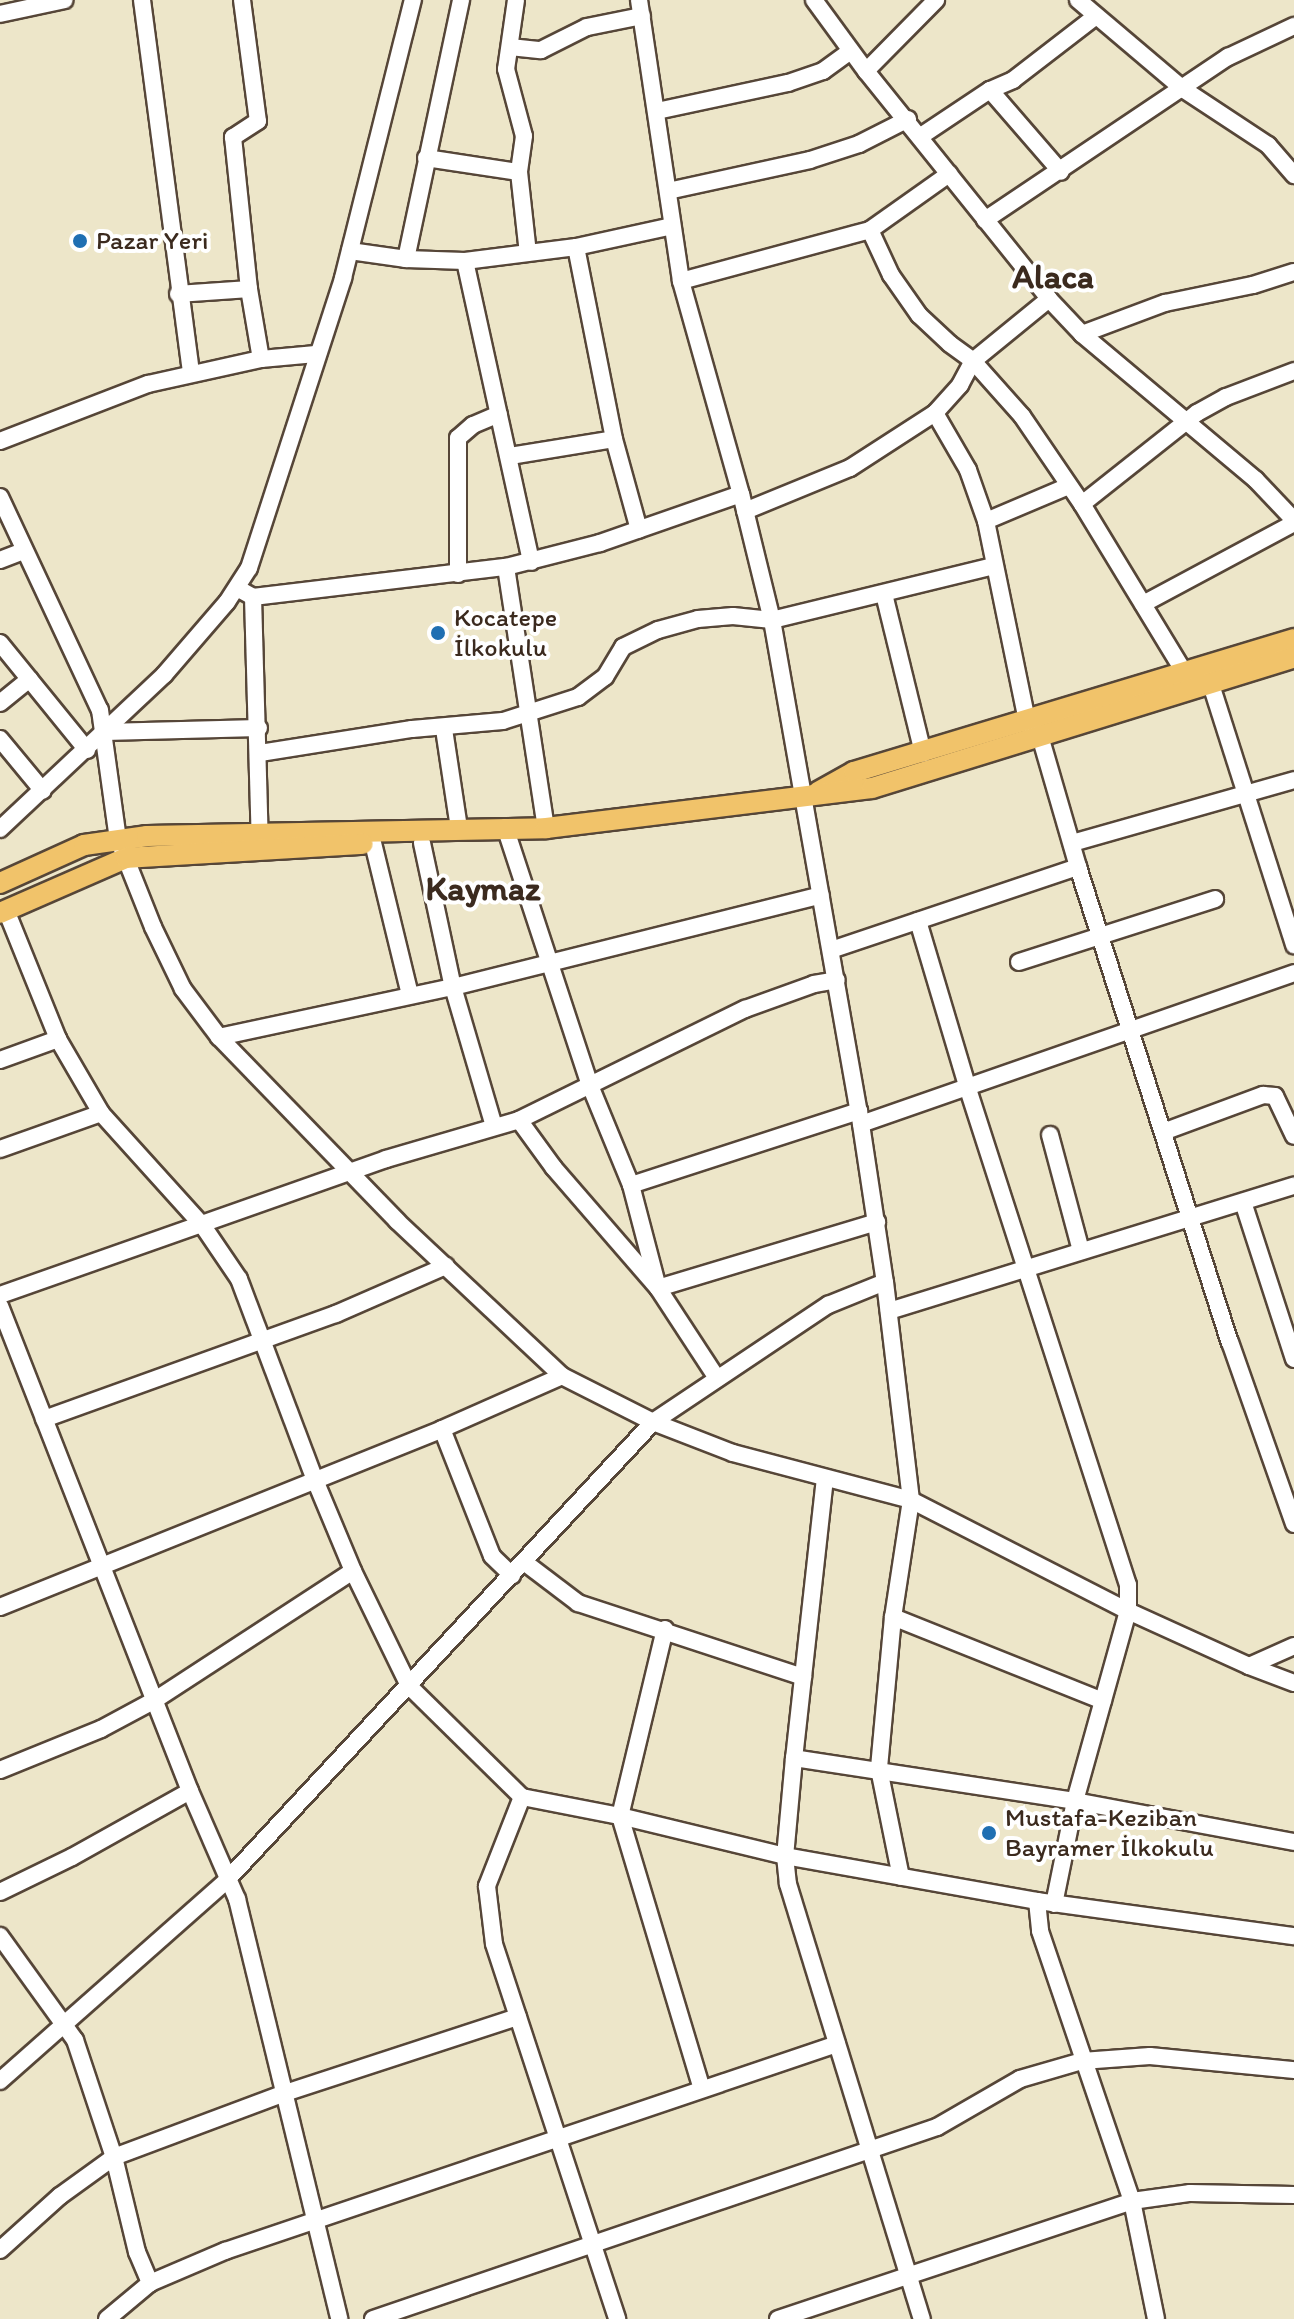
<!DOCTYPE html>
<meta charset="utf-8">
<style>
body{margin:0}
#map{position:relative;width:1294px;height:2319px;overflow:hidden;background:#ede6c9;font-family:Itim,sans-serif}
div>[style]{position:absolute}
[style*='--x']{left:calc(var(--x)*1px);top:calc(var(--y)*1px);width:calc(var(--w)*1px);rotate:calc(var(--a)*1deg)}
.roads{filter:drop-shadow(2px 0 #564638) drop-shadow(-2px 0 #564638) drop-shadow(0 2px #564638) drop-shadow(0 -2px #564638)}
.minor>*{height:16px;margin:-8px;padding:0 8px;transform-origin:8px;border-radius:8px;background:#fff}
.major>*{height:20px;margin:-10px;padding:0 10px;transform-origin:10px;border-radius:10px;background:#f1c36a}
.dots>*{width:22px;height:22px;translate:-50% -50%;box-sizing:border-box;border:4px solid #fff;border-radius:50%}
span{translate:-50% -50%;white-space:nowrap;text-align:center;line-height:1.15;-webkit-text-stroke:8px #fff;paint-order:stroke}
.poi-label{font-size:26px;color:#3b2a1e}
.left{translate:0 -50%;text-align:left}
.district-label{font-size:34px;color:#3b2a1e;font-weight:700}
</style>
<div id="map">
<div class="roads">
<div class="minor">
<i style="--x:142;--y:0;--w:376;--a:82.5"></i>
<i style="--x:242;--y:0;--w:122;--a:82.5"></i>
<i style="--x:258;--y:121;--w:30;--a:147"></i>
<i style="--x:233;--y:137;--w:153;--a:84"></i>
<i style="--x:249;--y:289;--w:71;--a:80.3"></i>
<i style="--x:516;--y:0;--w:70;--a:98.2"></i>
<i style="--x:506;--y:69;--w:69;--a:75"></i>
<i style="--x:524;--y:136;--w:36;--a:98"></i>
<i style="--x:519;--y:172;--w:81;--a:83.7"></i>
<i style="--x:639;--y:0;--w:284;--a:81.5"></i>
<i style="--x:681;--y:281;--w:221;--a:74.3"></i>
<i style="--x:741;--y:494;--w:130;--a:76.2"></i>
<i style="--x:772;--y:620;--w:499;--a:80"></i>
<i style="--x:859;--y:1111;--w:173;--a:81.4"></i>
<i style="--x:885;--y:1282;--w:220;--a:83.2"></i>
<i style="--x:911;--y:1500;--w:244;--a:27.1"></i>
<i style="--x:1128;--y:1611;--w:133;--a:24.4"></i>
<i style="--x:1249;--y:1666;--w:49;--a:-24"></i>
<i style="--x:814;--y:0;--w:88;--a:53.8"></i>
<i style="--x:866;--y:71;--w:292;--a:51.2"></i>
<i style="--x:1049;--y:299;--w:48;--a:46.7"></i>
<i style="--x:1082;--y:334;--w:227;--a:40"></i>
<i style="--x:1256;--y:480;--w:55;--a:46.5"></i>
<i style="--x:1078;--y:0;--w:138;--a:40.3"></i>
<i style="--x:1183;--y:89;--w:102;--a:33.4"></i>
<i style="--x:1268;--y:145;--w:40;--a:49"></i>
<i style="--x:0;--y:14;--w:66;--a:-12.2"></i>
<i style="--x:510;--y:47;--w:31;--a:6"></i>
<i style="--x:541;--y:50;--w:51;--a:-26.6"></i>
<i style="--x:587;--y:27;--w:56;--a:-11.3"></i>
<i style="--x:866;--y:71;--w:100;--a:-45.4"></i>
<i style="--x:990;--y:90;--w:108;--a:49.1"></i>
<i style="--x:657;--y:111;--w:134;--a:-12.1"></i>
<i style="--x:788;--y:83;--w:37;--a:-19"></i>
<i style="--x:823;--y:71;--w:34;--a:-36"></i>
<i style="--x:921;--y:136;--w:83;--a:-33.7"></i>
<i style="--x:990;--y:90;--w:25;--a:-23"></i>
<i style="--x:1013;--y:80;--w:105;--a:-37.6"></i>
<i style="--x:426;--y:158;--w:94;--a:8.6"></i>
<i style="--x:668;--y:191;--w:145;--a:-12.3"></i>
<i style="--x:810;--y:160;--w:52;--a:-18.1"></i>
<i style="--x:859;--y:144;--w:55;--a:-27"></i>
<i style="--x:985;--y:220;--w:293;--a:-33.9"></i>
<i style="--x:1228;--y:57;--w:73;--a:-25.2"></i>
<i style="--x:870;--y:230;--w:50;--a:65"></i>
<i style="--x:891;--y:275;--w:49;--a:55"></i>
<i style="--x:919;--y:315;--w:42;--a:43.1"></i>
<i style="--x:950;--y:344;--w:29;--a:36"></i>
<i style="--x:973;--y:361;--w:74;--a:48.3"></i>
<i style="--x:1022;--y:416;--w:107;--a:55.7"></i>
<i style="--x:1082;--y:504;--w:197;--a:58.7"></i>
<i style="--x:576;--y:247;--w:196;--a:78.8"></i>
<i style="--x:614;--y:439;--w:94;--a:74.6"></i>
<i style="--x:350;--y:251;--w:57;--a:8.1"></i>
<i style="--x:406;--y:259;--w:59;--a:1.9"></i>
<i style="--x:465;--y:261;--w:112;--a:-7.2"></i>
<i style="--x:576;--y:247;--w:98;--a:-12.3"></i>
<i style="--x:406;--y:259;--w:265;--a:-78"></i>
<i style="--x:465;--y:261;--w:308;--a:77.6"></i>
<i style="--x:681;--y:281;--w:196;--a:-15.1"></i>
<i style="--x:870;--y:230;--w:97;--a:-35.3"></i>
<i style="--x:178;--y:294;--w:71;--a:-4"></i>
<i style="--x:1082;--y:334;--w:89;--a:-20.5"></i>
<i style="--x:1165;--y:303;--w:90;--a:-11.6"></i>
<i style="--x:1253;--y:285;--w:43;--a:-17.6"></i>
<i style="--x:935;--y:413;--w:66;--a:59.9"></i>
<i style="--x:968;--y:470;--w:54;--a:70.6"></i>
<i style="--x:986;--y:521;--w:204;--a:78.4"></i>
<i style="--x:1027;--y:721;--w:20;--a:49"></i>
<i style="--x:1040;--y:736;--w:136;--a:73.8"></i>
<i style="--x:1078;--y:867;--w:499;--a:72.3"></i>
<i style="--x:1230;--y:1342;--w:193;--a:70.6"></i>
<i style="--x:0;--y:441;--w:159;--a:-21.1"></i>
<i style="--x:148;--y:384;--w:116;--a:-12.5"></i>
<i style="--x:261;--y:359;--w:55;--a:-5.2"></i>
<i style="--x:510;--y:456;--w:105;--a:-9.3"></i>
<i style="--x:0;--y:497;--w:235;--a:64.9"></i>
<i style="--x:100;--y:710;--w:130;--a:82.1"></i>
<i style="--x:118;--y:839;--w:95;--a:68.3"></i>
<i style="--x:153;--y:927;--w:69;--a:64.2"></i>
<i style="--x:183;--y:989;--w:60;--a:53.1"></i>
<i style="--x:219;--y:1037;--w:256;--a:45.9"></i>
<i style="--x:397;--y:1221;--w:226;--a:43.2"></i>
<i style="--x:562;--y:1376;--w:102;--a:26.8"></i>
<i style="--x:653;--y:1422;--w:86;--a:21.2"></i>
<i style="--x:733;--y:1453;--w:184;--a:14.8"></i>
<i style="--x:911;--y:1500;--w:118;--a:98.7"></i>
<i style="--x:893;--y:1617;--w:153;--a:95.3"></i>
<i style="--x:879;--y:1769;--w:110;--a:78.5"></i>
<i style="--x:1082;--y:504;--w:147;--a:-38.4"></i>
<i style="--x:1197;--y:413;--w:33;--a:-29"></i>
<i style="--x:1226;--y:397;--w:73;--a:-20.9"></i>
<i style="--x:745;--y:511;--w:113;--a:-22.3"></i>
<i style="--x:850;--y:468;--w:101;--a:-32.9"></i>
<i style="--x:935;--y:413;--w:38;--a:-48"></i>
<i style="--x:960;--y:385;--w:27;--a:-62"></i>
<i style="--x:973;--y:361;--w:98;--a:-39.2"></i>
<i style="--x:986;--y:521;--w:90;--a:-22.9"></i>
<i style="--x:0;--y:560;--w:25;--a:-21"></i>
<i style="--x:506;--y:567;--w:264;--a:81.3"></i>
<i style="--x:458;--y:574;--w:136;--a:-90"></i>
<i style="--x:458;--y:438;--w:20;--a:-41"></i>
<i style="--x:473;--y:425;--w:28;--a:-23"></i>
<i style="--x:237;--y:588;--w:18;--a:29"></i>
<i style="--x:253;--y:597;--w:255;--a:-6.8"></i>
<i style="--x:506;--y:567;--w:97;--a:-14.3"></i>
<i style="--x:600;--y:543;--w:149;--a:-19.2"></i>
<i style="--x:884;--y:594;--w:164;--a:76.2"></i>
<i style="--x:253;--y:597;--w:247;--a:88.4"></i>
<i style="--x:1143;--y:604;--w:171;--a:-28.2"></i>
<i style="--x:0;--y:643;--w:138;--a:50.9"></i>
<i style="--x:1207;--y:672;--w:287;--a:72.3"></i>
<i style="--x:0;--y:703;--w:38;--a:-39"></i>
<i style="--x:444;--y:729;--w:100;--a:81.4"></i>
<i style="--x:105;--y:732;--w:154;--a:-1.5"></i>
<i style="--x:0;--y:739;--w:67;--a:50.4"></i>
<i style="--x:260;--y:753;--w:154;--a:-9"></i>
<i style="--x:412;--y:729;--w:91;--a:-5"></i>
<i style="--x:503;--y:721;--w:79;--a:-17.7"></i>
<i style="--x:578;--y:697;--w:34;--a:-37"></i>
<i style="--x:605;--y:677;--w:35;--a:-59"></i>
<i style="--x:623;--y:647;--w:39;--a:-26"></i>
<i style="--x:658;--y:630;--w:41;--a:-15.4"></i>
<i style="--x:698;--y:619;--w:35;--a:-5"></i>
<i style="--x:733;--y:616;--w:39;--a:6"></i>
<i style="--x:772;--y:620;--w:228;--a:-13.7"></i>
<i style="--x:505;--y:827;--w:269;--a:71.8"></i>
<i style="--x:589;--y:1083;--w:110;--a:67.6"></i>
<i style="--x:631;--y:1185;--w:106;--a:75.3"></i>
<i style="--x:658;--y:1288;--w:108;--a:56.8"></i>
<i style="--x:0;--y:829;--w:225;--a:-43.2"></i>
<i style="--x:164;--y:675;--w:96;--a:-49.2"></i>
<i style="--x:227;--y:602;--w:40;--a:-57.1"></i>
<i style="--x:249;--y:568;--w:305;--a:-72"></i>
<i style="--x:343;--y:278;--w:287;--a:-75.9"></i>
<i style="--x:373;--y:843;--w:156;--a:76.3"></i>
<i style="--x:422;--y:843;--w:147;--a:77.9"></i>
<i style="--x:453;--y:987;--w:145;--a:73.6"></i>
<i style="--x:1072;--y:843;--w:231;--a:-15.8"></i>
<i style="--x:6;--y:910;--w:139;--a:68"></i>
<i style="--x:58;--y:1039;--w:86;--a:59.8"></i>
<i style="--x:101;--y:1113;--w:152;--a:47.9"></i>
<i style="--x:203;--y:1226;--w:64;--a:55.8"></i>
<i style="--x:239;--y:1279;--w:215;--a:69.3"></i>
<i style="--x:315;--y:1480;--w:99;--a:67.3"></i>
<i style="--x:353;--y:1571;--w:128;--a:64"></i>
<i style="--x:409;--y:1686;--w:158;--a:44.5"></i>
<i style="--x:522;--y:1797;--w:100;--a:11"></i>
<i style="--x:620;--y:1816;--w:170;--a:13.6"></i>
<i style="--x:785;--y:1856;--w:256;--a:10.1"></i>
<i style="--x:1037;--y:1901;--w:259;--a:7.8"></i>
<i style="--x:918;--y:921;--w:175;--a:73.4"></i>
<i style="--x:968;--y:1089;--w:521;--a:72.12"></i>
<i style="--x:1128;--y:1585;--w:26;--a:90"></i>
<i style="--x:1128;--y:1611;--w:197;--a:105.6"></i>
<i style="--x:1075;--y:1801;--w:105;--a:101.5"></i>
<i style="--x:831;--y:950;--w:261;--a:-18.6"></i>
<i style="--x:1019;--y:962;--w:206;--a:-17.8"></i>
<i style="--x:219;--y:1037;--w:239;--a:-12.1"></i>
<i style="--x:453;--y:987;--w:379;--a:-14"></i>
<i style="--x:0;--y:1060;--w:62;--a:-19.9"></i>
<i style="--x:519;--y:1120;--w:59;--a:53.9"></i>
<i style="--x:554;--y:1168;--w:159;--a:49.1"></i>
<i style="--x:658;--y:1288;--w:229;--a:-16.8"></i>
<i style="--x:861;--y:1124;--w:459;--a:-19.2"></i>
<i style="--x:1163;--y:1132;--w:107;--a:-20.3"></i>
<i style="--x:1263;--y:1095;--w:12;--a:5"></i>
<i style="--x:1275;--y:1096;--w:44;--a:64.6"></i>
<i style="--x:1050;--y:1135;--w:120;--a:75"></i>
<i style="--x:0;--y:1149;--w:107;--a:-19.6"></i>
<i style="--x:631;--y:1185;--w:240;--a:-18"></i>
<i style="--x:1243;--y:1202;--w:165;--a:72"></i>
<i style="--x:0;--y:1295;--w:409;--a:-19.4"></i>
<i style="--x:386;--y:1159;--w:139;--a:-16.3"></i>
<i style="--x:519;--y:1120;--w:252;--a:-26.2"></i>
<i style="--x:745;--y:1009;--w:73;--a:-19.9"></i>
<i style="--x:814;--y:984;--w:23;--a:-10"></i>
<i style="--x:0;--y:1306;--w:521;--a:68.61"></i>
<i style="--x:190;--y:1791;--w:118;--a:66.5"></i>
<i style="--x:237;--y:1899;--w:432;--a:76.3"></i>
<i style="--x:889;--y:1311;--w:424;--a:-17.2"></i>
<i style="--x:44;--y:1419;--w:310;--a:-19.8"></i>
<i style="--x:336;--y:1314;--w:120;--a:-23.6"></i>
<i style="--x:442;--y:1429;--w:136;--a:68.5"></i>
<i style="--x:492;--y:1556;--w:28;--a:44"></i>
<i style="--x:825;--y:1478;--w:282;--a:96.3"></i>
<i style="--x:794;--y:1758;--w:98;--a:95.2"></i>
<i style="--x:785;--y:1856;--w:28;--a:84"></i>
<i style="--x:788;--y:1884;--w:455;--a:72.9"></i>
<i style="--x:524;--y:1562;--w:68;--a:37.2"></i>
<i style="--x:578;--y:1603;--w:237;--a:18.2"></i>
<i style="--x:0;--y:1607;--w:476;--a:-21.9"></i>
<i style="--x:442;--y:1429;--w:131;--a:-23.8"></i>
<i style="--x:893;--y:1617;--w:226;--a:21.8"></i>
<i style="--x:665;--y:1629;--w:192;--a:103.5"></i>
<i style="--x:620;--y:1816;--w:285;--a:73.3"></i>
<i style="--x:1249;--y:1666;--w:48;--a:20.7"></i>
<i style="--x:794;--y:1758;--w:284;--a:8.7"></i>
<i style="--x:1075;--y:1801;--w:223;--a:10.6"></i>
<i style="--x:0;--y:1770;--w:109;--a:-22.1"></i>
<i style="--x:101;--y:1729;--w:61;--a:-28.2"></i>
<i style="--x:155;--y:1700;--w:236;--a:-33.1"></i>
<i style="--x:522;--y:1797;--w:96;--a:111.5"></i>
<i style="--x:487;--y:1886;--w:58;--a:83.1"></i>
<i style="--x:494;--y:1944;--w:395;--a:71.8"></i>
<i style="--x:0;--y:1892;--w:80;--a:-25.9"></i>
<i style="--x:72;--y:1857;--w:135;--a:-29.2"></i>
<i style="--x:1037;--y:1901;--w:30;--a:84"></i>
<i style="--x:1040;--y:1931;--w:285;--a:71.2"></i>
<i style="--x:1132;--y:2201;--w:120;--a:78.5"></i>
<i style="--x:0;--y:1936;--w:128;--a:54.2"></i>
<i style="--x:75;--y:2040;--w:123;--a:71.6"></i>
<i style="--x:114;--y:2157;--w:98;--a:76.4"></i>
<i style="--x:137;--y:2252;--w:34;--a:67"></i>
<i style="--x:0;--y:2081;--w:303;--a:-41.5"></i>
<i style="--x:227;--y:1880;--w:625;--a:-47.07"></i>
<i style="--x:653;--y:1422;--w:211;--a:-33.8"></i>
<i style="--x:828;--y:1305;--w:61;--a:-22"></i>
<i style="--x:0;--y:2250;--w:81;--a:-42"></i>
<i style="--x:60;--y:2196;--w:67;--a:-35.8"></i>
<i style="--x:114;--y:2157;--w:183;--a:-20.5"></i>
<i style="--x:285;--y:2093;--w:245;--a:-18.1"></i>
<i style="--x:107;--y:2319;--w:56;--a:-39.9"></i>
<i style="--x:150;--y:2283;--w:82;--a:-23.1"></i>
<i style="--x:225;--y:2251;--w:646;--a:-18.69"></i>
<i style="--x:373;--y:2319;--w:596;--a:-18.8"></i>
<i style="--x:937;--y:2127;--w:96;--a:-30"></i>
<i style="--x:1020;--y:2079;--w:65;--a:-16.2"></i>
<i style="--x:1082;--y:2061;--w:68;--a:-4.2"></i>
<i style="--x:1150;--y:2056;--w:145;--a:5.6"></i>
<i style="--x:778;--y:2319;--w:373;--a:-18.4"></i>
<i style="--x:1132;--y:2201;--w:59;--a:-7.9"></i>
<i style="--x:1190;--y:2193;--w:104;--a:1.1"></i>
</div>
<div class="major">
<i style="--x:818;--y:792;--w:41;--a:-29.1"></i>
<i style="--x:854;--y:772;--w:460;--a:-16.8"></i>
<i style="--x:0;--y:883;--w:92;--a:-24.3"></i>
<i style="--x:84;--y:845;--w:64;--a:-8.1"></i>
<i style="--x:147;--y:836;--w:399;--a:-1.1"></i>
<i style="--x:546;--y:828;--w:328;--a:-7"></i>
<i style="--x:872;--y:788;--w:442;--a:-17.2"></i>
<i style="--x:0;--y:913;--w:137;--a:-23.6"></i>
<i style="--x:126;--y:858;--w:237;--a:-3.4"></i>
</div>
</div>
<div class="dots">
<i style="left:80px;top:241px;background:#1f6fb2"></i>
<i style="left:438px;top:633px;background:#1f6fb2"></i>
<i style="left:989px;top:1833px;background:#1f6fb2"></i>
</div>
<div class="poi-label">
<span class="left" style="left:96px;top:241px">Pazar Yeri</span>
<span class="left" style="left:454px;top:633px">Kocatepe<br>İlkokulu</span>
<span class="left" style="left:1005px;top:1833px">Mustafa-Keziban<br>Bayramer İlkokulu</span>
</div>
<div class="district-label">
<span style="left:1053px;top:277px">Alaca</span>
<span style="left:483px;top:889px">Kaymaz</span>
</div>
</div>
